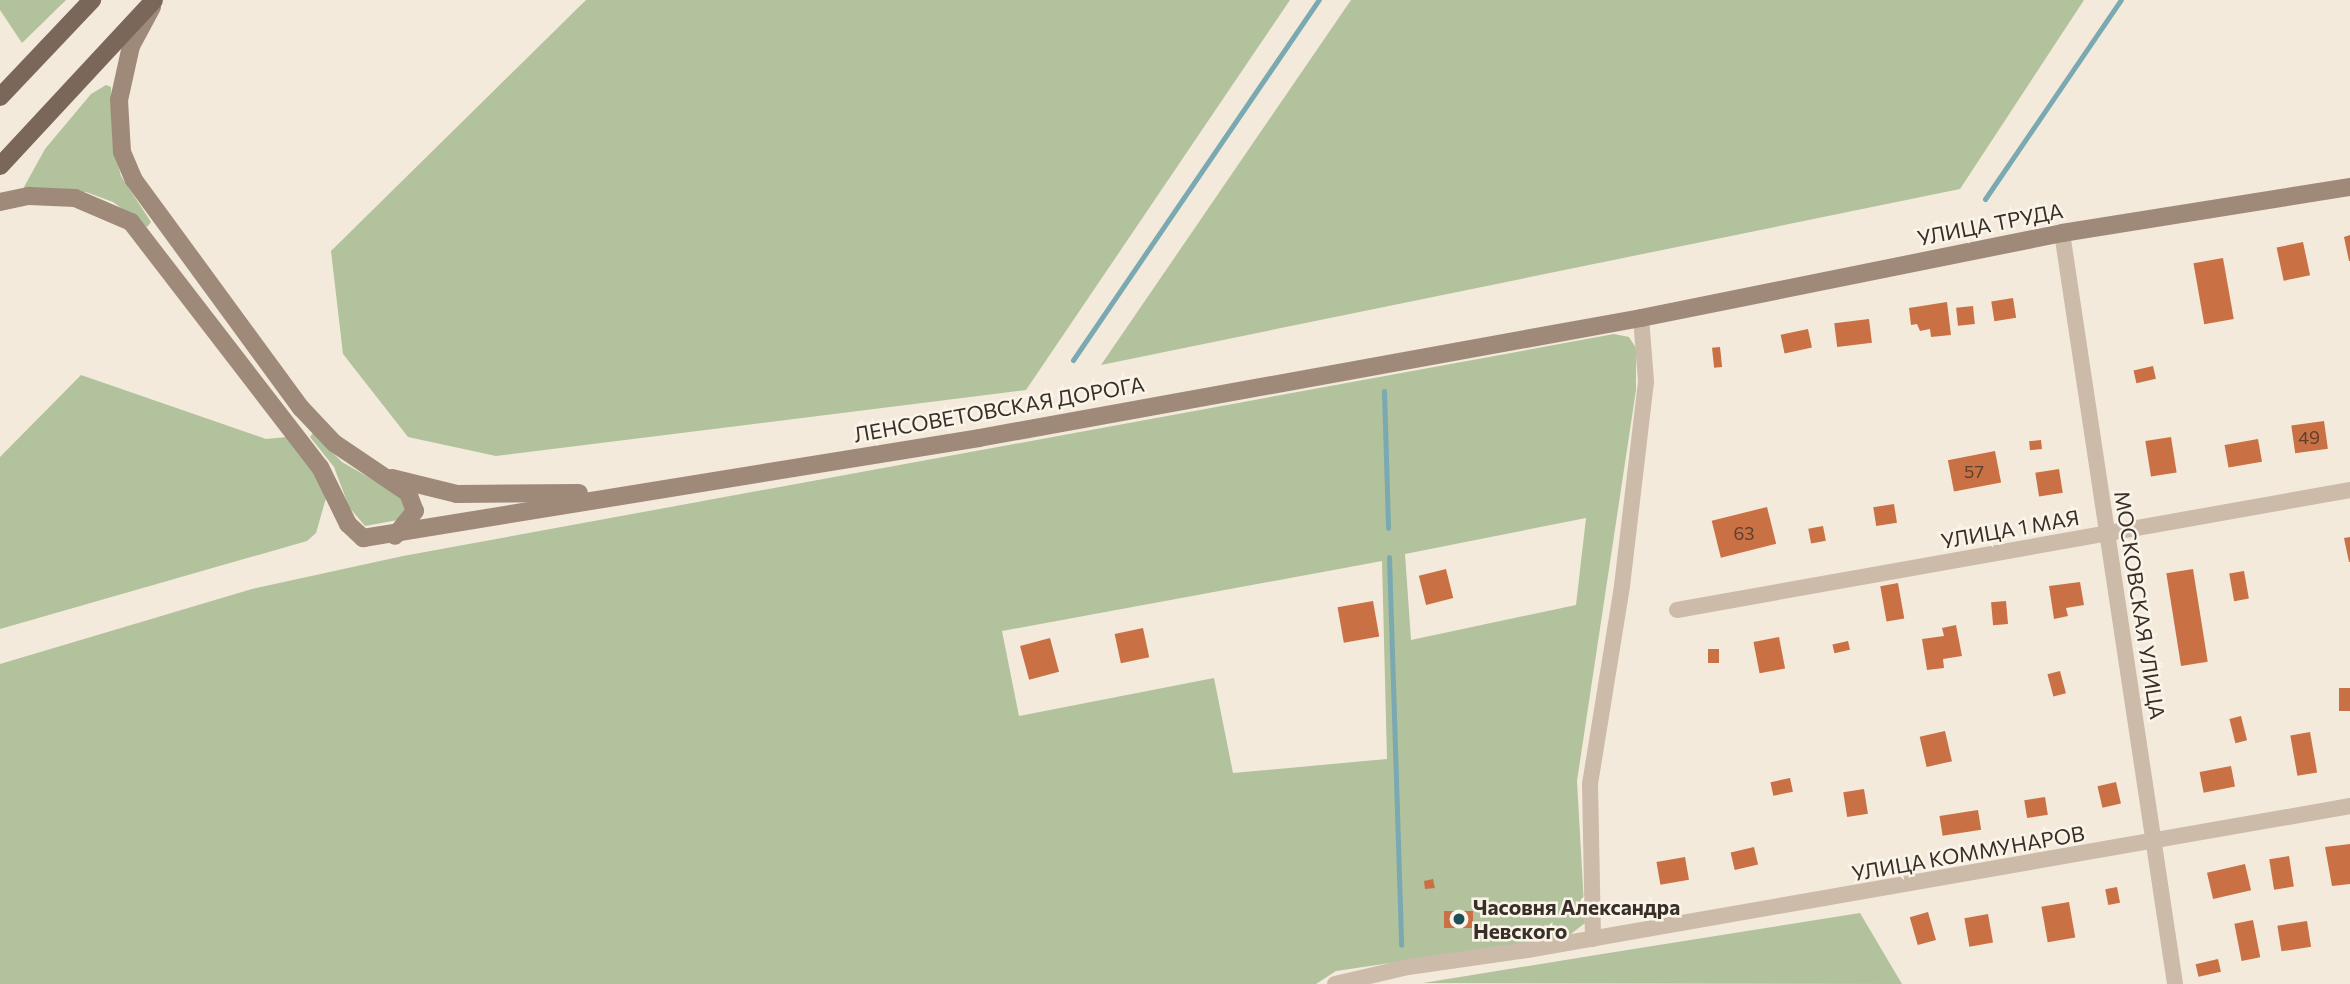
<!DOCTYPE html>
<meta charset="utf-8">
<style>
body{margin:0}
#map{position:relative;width:2350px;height:984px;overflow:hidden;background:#f3eadc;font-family:Commissioner,sans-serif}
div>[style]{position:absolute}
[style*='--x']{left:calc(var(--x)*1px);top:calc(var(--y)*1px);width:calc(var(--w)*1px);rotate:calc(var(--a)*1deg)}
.green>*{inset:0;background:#b2c29c}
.stream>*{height:5px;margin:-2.5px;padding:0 2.5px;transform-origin:2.5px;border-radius:2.5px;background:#7aa9b1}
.building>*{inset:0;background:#c97144;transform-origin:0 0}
.street>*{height:16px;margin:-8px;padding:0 8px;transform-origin:8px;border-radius:8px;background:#cbbba8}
.secondary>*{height:18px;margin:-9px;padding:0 9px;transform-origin:9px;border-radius:9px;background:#9f8a79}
.primary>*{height:18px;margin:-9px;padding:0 9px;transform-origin:9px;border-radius:9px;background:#7a6759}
.dots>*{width:19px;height:19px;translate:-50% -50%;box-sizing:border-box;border:4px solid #faf4e9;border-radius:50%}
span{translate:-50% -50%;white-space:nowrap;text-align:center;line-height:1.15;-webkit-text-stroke:5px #faf4e9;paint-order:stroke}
.number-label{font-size:18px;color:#5c402f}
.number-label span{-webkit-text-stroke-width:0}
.street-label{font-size:21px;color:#382f28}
.poi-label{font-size:21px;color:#382f28;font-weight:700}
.left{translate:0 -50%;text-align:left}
</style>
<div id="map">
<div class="green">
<i style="clip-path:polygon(0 0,66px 0,22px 43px,0 10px)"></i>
<i style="clip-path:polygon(586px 0,1290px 0,1026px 390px,496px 456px,408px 437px,343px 354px,331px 251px)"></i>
<i style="clip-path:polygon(1351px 0,2084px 0,1960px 189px,1101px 365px)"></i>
<i style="clip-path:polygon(106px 85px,111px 87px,113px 146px,121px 176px,151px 222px,147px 227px,113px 202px,86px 192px,26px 191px,24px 187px,45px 149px,91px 94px)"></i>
<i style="clip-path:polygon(evenodd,1614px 334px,1629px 337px,1636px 348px,1636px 390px,1577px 781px,1585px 923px,1567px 937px,1336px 971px,1316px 984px,0 984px,0 664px,252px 589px,403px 556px,1614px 334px,1586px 518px,1576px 605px,1411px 640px,1405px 554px,1586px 518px,1614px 334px,1382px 561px,1387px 759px,1233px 773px,1214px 678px,1019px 716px,1002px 631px,1382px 561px)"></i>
<i style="clip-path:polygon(81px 375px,266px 439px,287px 437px,321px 481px,326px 498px,316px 533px,307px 541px,0 629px,0 457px)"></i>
<i style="clip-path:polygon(313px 433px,342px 462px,396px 493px,408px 508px,398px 520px,365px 526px,349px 507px,334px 467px,310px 437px)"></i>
<i style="clip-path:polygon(1860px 913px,1902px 984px,1423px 983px,1596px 955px)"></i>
</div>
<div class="stream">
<i style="--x:1985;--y:199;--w:241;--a:-55.7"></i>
<i style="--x:1073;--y:360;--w:436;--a:-55.7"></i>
<i style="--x:1384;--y:391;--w:137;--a:88.3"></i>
<i style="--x:1389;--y:557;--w:388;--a:88.2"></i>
</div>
<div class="building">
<i style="clip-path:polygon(2350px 235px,2350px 261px,2349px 261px,2344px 237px)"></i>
<i style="left:2303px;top:242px;width:34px;height:27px;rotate:78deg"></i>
<i style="left:2223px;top:258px;width:62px;height:30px;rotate:80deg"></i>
<i style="left:2013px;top:298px;width:20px;height:22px;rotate:81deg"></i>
<i style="clip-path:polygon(1947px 302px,1951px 335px,1931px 337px,1930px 329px,1920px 331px,1917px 324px,1911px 325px,1909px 308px)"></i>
<i style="left:1973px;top:306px;width:18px;height:17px;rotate:84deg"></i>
<i style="left:1869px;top:319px;width:24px;height:35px;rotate:83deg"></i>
<i style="left:1808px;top:329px;width:19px;height:28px;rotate:78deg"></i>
<i style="left:1720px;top:347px;width:20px;height:8px;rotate:84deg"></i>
<i style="left:2153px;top:366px;width:13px;height:20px;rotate:77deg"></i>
<i style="left:2324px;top:421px;width:28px;height:33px;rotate:82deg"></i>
<i style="left:2171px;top:437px;width:36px;height:26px;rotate:81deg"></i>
<i style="left:2258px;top:439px;width:23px;height:34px;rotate:80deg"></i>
<i style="left:2041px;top:440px;width:9px;height:12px;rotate:84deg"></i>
<i style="left:1995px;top:451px;width:32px;height:48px;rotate:79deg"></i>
<i style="left:2059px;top:469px;width:24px;height:24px;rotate:81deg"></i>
<i style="left:1894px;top:504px;width:19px;height:21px;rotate:81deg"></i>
<i style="left:1767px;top:507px;width:38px;height:57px;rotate:76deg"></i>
<i style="left:1823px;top:526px;width:15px;height:15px;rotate:79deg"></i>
<i style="clip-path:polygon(2350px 537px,2350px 562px,2349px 562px,2344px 538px)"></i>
<i style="left:1446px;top:569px;width:30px;height:28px;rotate:76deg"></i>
<i style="left:2193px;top:569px;width:94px;height:27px;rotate:81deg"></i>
<i style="left:2244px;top:571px;width:28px;height:15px;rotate:80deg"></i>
<i style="clip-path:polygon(2080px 582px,2084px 605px,2066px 608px,2068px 616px,2054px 619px,2049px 586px)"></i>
<i style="left:1898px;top:583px;width:36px;height:18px;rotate:80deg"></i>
<i style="left:1373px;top:601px;width:36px;height:36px;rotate:80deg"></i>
<i style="left:2006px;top:601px;width:23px;height:15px;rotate:85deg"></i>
<i style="clip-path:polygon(1956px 625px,1962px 656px,1943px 659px,1944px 668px,1927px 670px,1922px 639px,1944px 636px,1942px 628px)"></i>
<i style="left:1143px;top:628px;width:30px;height:29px;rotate:78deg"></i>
<i style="left:1779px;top:637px;width:32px;height:26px;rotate:79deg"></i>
<i style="left:1050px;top:638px;width:35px;height:31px;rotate:75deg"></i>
<i style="left:1848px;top:641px;width:9px;height:16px;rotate:77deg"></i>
<i style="left:1708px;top:649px;width:11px;height:14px"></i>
<i style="left:2060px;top:671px;width:23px;height:13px;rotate:75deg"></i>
<i style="left:2339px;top:688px;width:11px;height:23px"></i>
<i style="left:2241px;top:716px;width:25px;height:12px;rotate:76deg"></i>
<i style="left:1945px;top:731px;width:31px;height:26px;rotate:77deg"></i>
<i style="left:2310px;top:732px;width:41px;height:20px;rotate:80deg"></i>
<i style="left:2231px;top:766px;width:21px;height:32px;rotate:79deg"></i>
<i style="left:1790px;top:778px;width:14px;height:20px;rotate:78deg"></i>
<i style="left:2116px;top:782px;width:22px;height:19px;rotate:77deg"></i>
<i style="left:1864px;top:789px;width:25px;height:21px;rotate:81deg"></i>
<i style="left:2045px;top:797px;width:18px;height:21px;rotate:81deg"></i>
<i style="left:1978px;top:810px;width:20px;height:39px;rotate:81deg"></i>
<i style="clip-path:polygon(2350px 844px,2350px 884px,2332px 886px,2325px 847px)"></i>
<i style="left:1754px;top:847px;width:18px;height:24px;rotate:77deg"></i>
<i style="left:2289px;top:856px;width:31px;height:20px;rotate:81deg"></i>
<i style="left:1685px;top:857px;width:23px;height:29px;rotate:80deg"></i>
<i style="left:2245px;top:864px;width:27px;height:39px;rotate:77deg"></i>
<i style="clip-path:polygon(1433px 879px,1435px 888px,1425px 889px,1424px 881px)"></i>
<i style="left:2117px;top:887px;width:16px;height:12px;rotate:79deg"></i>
<i style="left:2069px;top:902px;width:36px;height:28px;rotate:80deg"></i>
<i style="left:1444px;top:911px;width:29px;height:17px"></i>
<i style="left:1928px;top:912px;width:29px;height:19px;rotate:74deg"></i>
<i style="left:1988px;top:914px;width:29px;height:24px;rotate:80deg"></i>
<i style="left:2253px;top:920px;width:38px;height:19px;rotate:79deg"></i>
<i style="left:2307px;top:921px;width:26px;height:30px;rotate:81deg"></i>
<i style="left:2218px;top:959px;width:13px;height:23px;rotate:77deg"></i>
</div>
<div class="street">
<i style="--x:2062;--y:233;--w:759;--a:81.44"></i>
<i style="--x:1677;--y:610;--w:684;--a:-10.11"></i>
<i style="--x:1593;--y:939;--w:155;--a:-91.1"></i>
<i style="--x:1590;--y:784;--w:201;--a:-80.8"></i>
<i style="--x:1622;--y:586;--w:206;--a:-83.3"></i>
<i style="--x:1646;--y:381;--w:63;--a:-94.5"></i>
<i style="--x:1335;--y:984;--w:75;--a:-13.1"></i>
<i style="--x:1408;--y:967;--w:120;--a:-8.1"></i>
<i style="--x:1527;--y:950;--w:836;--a:-9.92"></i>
</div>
<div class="secondary">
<i style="--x:152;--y:7;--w:44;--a:118.3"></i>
<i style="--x:131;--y:46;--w:55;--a:102.5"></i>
<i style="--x:119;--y:100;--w:52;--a:86.7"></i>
<i style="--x:122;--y:152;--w:30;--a:67"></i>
<i style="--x:134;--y:180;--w:283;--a:53.8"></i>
<i style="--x:301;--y:408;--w:48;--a:46.7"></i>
<i style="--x:334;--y:443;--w:89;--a:34"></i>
<i style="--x:408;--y:493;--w:19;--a:69"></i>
<i style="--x:415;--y:511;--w:32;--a:129"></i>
<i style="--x:0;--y:202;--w:30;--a:-12"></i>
<i style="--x:29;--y:196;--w:46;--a:2.5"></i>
<i style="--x:75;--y:198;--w:61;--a:23.2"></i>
<i style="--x:131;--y:222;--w:309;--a:52.4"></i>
<i style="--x:320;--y:467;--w:64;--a:63.8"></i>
<i style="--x:348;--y:524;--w:21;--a:43"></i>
<i style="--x:363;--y:538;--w:624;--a:-9.22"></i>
<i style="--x:979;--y:438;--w:673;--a:-10.27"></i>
<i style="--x:1641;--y:318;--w:429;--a:-11.4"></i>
<i style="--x:2062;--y:233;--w:292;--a:-9.1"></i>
<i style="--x:392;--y:478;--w:67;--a:13.8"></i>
<i style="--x:457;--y:494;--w:122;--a:-0.5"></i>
</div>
<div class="primary">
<i style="--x:0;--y:97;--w:134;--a:-46.5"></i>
<i style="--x:0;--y:166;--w:226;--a:-47.1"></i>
</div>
<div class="dots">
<i style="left:1459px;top:919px;background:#1c515b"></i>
</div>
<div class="number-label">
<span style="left:2309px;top:437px">49</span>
<span style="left:1974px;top:471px">57</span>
<span style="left:1744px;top:533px">63</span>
</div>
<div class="street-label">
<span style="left:1990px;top:224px;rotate:-11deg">УЛИЦА ТРУДА</span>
<span style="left:999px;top:409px;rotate:-10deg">ЛЕНСОВЕТОВСКАЯ ДОРОГА</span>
<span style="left:2010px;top:529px;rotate:-10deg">УЛИЦА 1 МАЯ</span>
<span style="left:2140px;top:605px;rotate:81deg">МОСКОВСКАЯ УЛИЦА</span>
<span style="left:1968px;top:853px;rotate:-10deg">УЛИЦА КОММУНАРОВ</span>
</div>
<div class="poi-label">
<span class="left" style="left:1473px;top:919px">Часовня Александра<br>Невского</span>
</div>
</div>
